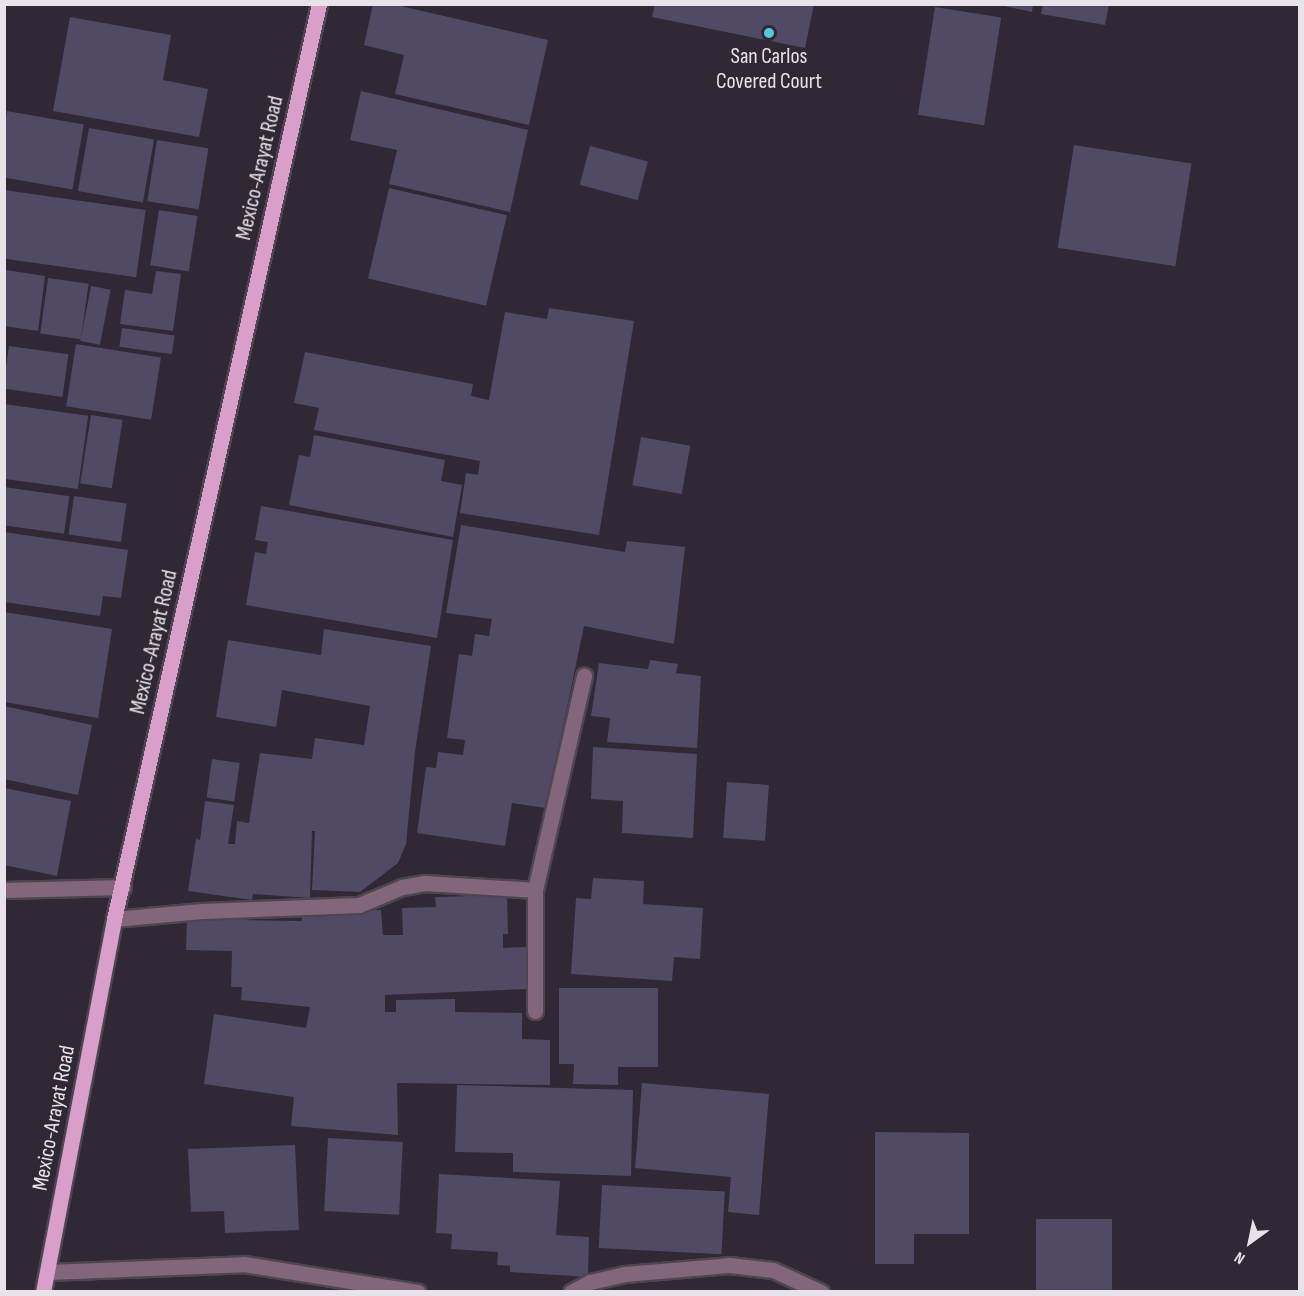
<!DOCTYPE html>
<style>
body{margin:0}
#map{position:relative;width:1304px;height:1296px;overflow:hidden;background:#302834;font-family:"Sofia Sans Condensed",sans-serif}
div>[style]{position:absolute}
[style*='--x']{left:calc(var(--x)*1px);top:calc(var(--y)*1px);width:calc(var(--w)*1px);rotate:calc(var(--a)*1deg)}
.building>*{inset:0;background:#504a65;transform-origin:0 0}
.roads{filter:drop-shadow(2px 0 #4d4651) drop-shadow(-2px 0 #4d4651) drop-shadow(0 2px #4d4651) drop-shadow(0 -2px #4d4651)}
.minor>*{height:15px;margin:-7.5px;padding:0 7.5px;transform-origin:7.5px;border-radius:7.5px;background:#83667a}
.major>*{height:15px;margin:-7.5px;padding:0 7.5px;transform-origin:7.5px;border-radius:7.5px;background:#d99ec9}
.dots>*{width:16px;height:16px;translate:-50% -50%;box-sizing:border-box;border:3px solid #302834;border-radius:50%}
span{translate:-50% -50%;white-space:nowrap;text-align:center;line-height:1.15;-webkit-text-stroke:4.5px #302834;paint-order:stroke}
.poi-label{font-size:22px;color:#e8e3ea}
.street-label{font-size:22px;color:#e8e3ea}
.frame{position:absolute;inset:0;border:6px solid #e8e3ea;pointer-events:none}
.north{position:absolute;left:1220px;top:1212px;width:60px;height:60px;-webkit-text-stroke:4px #302834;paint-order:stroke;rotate:213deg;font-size:16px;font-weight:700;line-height:24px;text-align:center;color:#e8e3ea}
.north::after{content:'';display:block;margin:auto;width:21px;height:27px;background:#e8e3ea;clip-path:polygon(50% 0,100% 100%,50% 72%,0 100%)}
</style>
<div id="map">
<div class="building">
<i style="clip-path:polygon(373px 4px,392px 4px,548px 40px,529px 125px,395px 94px,404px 55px,364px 45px)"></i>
<i style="clip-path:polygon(655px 4px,814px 4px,805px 48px,652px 17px)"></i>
<i style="clip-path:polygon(995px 4px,1033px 4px,1032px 12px)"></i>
<i style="clip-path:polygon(1043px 4px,1109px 4px,1105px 25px,1041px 14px)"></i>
<i style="left:935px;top:7px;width:67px;height:109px;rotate:9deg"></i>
<i style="clip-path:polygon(70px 17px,171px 35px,163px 80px,208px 89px,199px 137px,53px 111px)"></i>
<i style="clip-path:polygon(361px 91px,528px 130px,510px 212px,389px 184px,397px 150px,350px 140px)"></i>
<i style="left:7px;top:111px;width:78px;height:66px;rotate:10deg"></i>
<i style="left:89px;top:128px;width:66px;height:64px;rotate:10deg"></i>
<i style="left:157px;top:140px;width:52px;height:62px;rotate:9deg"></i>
<i style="left:1074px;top:145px;width:119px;height:104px;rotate:9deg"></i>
<i style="left:590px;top:146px;width:60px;height:40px;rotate:15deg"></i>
<i style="left:389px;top:188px;width:121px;height:93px;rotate:13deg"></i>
<i style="left:4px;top:190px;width:143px;height:68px;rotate:8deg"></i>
<i style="left:159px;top:210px;width:39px;height:56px;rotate:9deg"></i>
<i style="clip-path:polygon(6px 270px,45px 276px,38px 331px,4px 326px)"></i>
<i style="clip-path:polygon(156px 271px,181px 274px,173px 331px,120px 324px,125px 290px,152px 294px)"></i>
<i style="left:48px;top:278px;width:41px;height:56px;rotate:8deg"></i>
<i style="left:91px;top:286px;width:20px;height:56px;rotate:11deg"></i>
<i style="clip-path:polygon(549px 308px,634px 321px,599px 535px,460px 513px,466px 473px,478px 475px,480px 461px,314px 430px,319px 408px,294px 403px,305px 352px,473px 384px,471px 396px,489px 400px,505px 312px,547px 319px)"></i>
<i style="left:122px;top:328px;width:53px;height:19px;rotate:8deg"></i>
<i style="left:76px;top:344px;width:86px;height:63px;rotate:9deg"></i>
<i style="left:9px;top:346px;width:60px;height:43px;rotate:8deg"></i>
<i style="left:4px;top:404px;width:85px;height:74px;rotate:8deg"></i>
<i style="left:91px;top:415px;width:32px;height:69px;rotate:9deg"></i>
<i style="clip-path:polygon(314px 435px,445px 460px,441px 481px,462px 485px,453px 537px,289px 505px,299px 455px,310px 457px)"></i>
<i style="left:641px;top:437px;width:50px;height:49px;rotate:10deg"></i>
<i style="left:4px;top:487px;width:66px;height:38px;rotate:8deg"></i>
<i style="left:74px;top:496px;width:53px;height:39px;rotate:8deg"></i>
<i style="clip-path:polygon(261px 506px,453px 540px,437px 638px,246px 605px,255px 552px,266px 554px,268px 542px,255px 540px)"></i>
<i style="clip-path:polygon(461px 525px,625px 552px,627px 541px,685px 547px,674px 644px,584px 626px,546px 808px,512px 803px,505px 846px,417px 833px,426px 767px,436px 768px,438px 752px,463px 755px,465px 740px,447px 738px,459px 654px,472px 656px,475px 634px,489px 636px,492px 619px,446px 613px)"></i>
<i style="clip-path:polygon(4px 532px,128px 550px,121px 598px,103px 596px,100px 616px,4px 602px)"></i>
<i style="clip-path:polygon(4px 612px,112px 629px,98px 718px,4px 702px)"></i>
<i style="clip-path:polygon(324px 629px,431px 646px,415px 752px,406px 844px,398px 863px,360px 892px,312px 890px,315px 831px,312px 831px,310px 898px,253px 894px,252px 900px,188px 891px,196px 839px,200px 840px,205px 801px,234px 805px,228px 844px,235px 844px,237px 821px,249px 823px,260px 753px,312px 759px,315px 738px,364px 745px,370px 706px,282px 690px,276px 727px,216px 717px,228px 640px,321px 655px)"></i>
<i style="clip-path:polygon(650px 660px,678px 664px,676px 673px,701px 676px,697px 748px,607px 742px,610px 718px,591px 716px,599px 663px,648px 669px)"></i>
<i style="clip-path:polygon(4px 706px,92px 725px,78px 795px,4px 779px)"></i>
<i style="clip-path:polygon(593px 747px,697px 754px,693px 838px,622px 833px,623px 801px,591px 799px)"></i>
<i style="left:212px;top:759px;width:28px;height:39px;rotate:8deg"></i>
<i style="left:727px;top:782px;width:42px;height:56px;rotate:4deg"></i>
<i style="clip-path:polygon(4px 788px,71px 801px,57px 876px,4px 865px)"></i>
<i style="clip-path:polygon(593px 878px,644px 881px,643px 904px,703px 908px,700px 959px,674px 957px,672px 981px,571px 974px,576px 898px,591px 899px)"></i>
<i style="clip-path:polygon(507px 895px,508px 934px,503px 934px,503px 948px,527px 947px,528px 989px,385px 995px,385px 1012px,396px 1012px,396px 1000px,455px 999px,455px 1012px,522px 1013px,522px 1039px,550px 1040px,550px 1085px,397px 1083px,398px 1135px,291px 1126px,294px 1097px,204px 1084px,214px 1014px,306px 1028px,310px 1007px,241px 1000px,242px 987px,231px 987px,232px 951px,186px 950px,187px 919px,302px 921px,302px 912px,381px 910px,383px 935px,403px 935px,402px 908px,436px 907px,435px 897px)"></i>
<i style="clip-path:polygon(559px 988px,658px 988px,658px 1067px,618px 1067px,618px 1085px,573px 1084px,574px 1064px,559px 1064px)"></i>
<i style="clip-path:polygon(642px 1083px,769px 1094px,759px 1215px,728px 1212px,731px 1177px,635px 1168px)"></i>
<i style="clip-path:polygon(457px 1085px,633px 1090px,631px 1176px,513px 1172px,513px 1153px,455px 1152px)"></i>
<i style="clip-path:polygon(875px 1132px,969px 1133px,969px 1234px,914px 1234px,914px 1264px,875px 1264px)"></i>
<i style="left:328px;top:1138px;width:75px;height:73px;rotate:3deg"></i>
<i style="clip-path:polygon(295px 1145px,299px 1230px,225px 1233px,224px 1211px,191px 1212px,188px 1149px)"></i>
<i style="clip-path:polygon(439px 1174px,560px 1181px,556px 1235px,589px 1237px,588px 1277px,510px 1272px,510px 1266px,497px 1265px,498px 1252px,451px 1249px,452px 1234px,436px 1233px)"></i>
<i style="left:602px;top:1185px;width:123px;height:63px;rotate:3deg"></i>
<i style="left:1036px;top:1219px;width:76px;height:73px"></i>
</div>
<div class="roads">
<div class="minor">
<i style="--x:4;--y:890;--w:119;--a:-1.4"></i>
<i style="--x:114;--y:919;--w:88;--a:-5.2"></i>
<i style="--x:202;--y:911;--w:157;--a:-2.2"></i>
<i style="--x:359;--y:905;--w:47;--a:-22.7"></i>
<i style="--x:402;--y:887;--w:23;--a:-10"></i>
<i style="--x:425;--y:883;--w:110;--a:3.6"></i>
<i style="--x:535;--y:1011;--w:121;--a:-90"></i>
<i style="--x:535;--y:890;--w:220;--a:-77.1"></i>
<i style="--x:48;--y:1272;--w:196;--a:-2.3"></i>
<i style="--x:244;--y:1264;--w:176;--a:9.1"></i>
<i style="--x:571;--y:1292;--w:21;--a:-28"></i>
<i style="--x:590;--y:1282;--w:36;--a:-13"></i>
<i style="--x:625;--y:1274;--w:104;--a:-4.9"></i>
<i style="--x:729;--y:1265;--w:44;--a:6.5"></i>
<i style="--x:773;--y:1270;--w:53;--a:24.6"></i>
</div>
<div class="major">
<i style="--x:43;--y:1292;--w:380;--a:-79.2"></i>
<i style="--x:114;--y:919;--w:938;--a:-77.37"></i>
</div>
</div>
<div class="dots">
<i style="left:769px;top:33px;background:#55cade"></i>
</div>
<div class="poi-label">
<span style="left:769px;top:69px">San Carlos<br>Covered Court</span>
</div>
<div class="street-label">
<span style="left:260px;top:168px;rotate:-77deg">Mexico-Arayat Road</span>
<span style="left:154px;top:642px;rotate:-77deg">Mexico-Arayat Road</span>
<span style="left:54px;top:1118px;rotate:-79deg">Mexico-Arayat Road</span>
</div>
<div class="frame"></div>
<div class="north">N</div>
</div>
